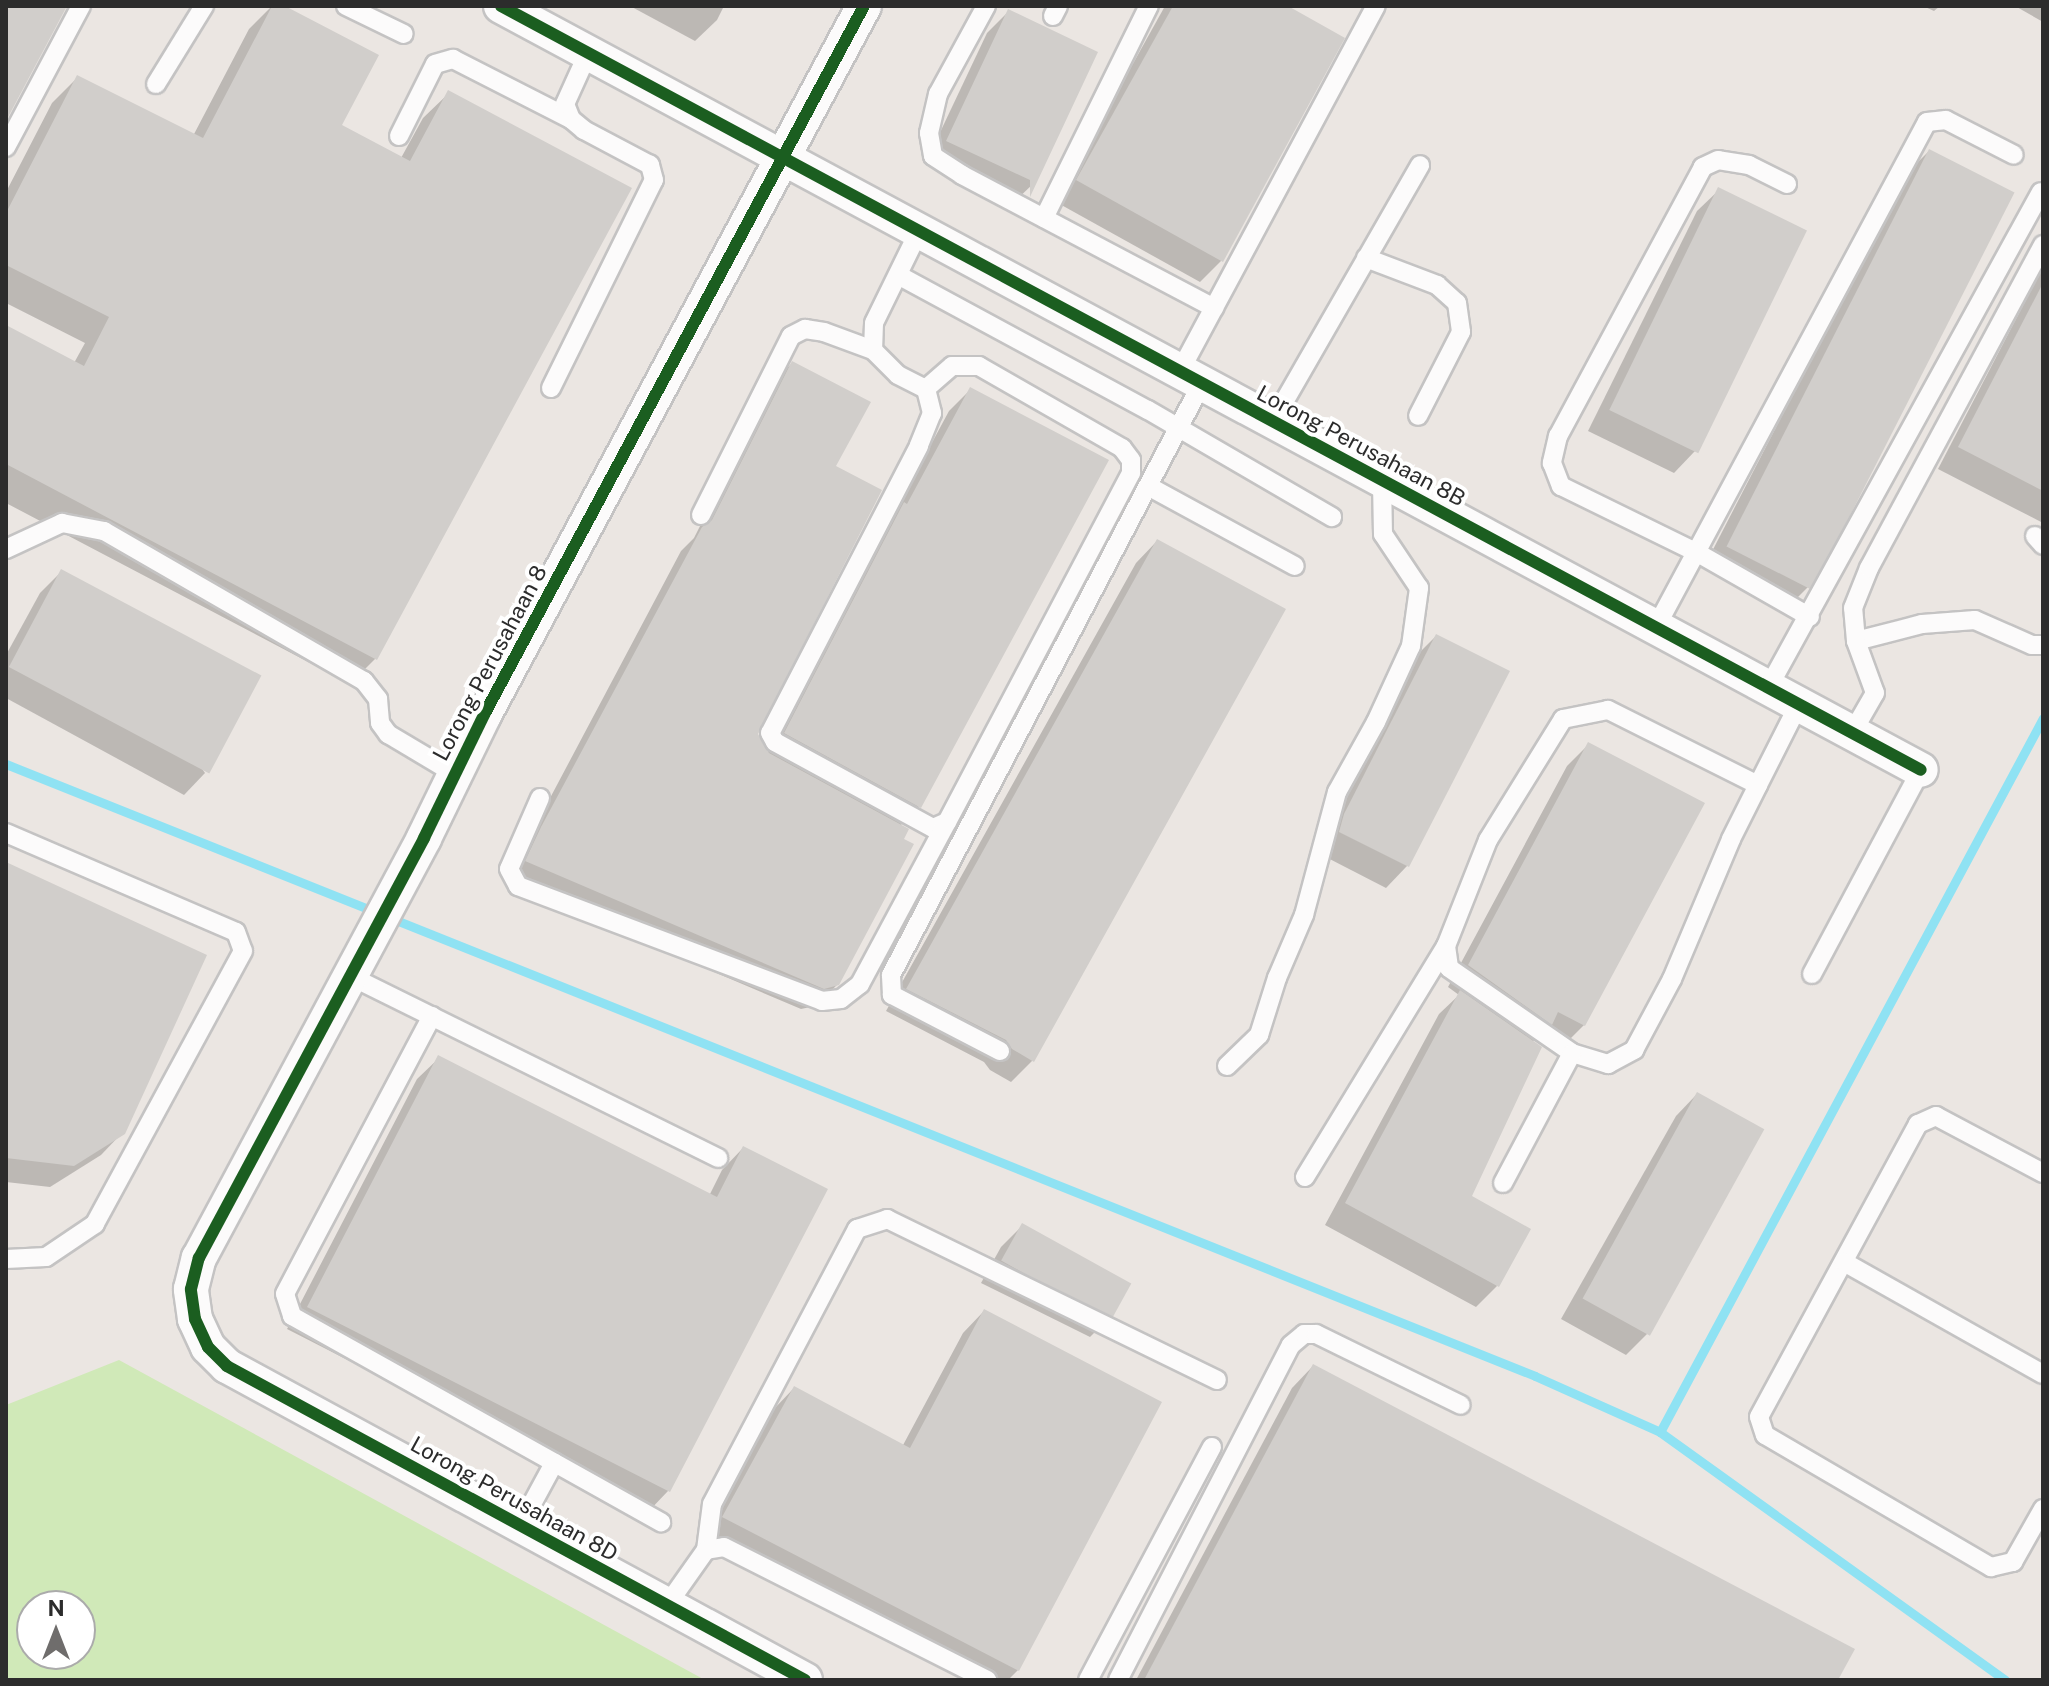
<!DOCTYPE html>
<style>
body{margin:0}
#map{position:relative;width:2049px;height:1686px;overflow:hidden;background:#ebe6e2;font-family:"Public Sans",sans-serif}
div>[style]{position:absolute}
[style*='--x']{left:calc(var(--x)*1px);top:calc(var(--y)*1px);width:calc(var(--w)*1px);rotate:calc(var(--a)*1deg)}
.green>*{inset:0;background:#d0e9b8}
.shadow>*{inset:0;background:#0003}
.stream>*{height:9px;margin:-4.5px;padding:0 4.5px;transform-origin:4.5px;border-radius:4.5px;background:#8fe2f3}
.building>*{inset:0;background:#d1cecb;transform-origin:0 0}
.roads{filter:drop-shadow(2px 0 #c4c3c3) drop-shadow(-2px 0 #c4c3c3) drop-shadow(0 2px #c4c3c3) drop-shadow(0 -2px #c4c3c3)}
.lane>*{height:18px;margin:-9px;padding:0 9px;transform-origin:9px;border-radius:9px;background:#fcfbfb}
.street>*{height:34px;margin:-17px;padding:0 17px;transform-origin:17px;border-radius:17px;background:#fcfbfb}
.cycleway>*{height:12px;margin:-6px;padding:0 6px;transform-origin:6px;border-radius:6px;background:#1b5e20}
span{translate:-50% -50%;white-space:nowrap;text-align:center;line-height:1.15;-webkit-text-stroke:8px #fff;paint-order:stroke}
.street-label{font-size:22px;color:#2c2c2c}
.frame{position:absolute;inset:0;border:8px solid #2c2c2c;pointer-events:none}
.north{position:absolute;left:16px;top:1590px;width:80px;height:80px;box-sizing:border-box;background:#fff;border:2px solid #ababab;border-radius:50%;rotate:0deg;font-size:22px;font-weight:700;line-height:32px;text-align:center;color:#2c2c2c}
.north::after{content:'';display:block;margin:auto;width:28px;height:36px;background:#6f6d6c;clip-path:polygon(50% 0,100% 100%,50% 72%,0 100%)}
</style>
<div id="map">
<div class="green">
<i style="clip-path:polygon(evenodd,119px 1360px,705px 1680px,6px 1680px,6px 1405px,119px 1360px,32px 1606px,80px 1606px,80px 1654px,32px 1654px,32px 1606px)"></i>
</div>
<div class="shadow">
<i style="clip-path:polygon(272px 6px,280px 6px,340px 126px,401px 158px,423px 118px,449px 93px,375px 659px,350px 684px,6px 503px,6px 327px,74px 363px,85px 343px,6px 303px,6px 192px,52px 103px,78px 77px,193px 136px,249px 29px)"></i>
<i style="clip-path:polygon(630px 6px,724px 6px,717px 20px,695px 41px)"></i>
<i style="clip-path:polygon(1165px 6px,1284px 6px,1222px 260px,1200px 282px,1056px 202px)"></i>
<i style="clip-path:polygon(1923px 6px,1940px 6px,1934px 11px)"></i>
<i style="clip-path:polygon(2015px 6px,2043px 6px,2043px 22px)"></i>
<i style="clip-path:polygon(1008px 12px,1035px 182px,1013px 203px,926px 162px,987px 33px)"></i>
<i style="clip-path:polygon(1929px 151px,1808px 587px,1786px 609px,1704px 567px,1907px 173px)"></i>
<i style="clip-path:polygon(1719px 190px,1695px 451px,1674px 473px,1588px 431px,1697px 211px)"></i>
<i style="clip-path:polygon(2043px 267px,2043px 523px,1938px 469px)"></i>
<i style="clip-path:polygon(792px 363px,834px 467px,756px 734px,766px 751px,883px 526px,893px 515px,949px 411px,971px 389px,919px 806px,900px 826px,838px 984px,815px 1006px,801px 1009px,505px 883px,681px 551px,694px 538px,771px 385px)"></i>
<i style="clip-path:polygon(1157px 541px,1033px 1060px,1011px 1082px,990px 1070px,984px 1062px,886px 1011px,1136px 563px)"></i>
<i style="clip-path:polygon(62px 571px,205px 773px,184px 795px,6px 698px,6px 655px,40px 593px)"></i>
<i style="clip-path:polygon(1436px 636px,1507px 672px,1407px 866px,1386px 888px,1318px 853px,1323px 837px,1414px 658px)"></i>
<i style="clip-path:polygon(1589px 744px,1584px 1025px,1562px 1047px,1540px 1035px,1532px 1042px,1469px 1197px,1497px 1286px,1476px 1307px,1325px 1225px,1439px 1014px,1459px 995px,1448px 987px,1567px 766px)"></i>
<i style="clip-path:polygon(6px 865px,123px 1132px,101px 1155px,50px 1187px,6px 1182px)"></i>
<i style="clip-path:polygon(439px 1058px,709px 1196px,722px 1170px,743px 1148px,825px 1190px,668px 1491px,647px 1513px,287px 1329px,417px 1079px)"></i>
<i style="clip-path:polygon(1697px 1094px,1648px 1333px,1626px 1355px,1561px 1319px,1676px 1116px)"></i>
<i style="clip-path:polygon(1022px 1226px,1112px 1315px,1090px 1337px,981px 1283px,1001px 1247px)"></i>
<i style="clip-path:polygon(984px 1311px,1018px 1670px,1008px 1680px,974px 1680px,702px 1539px,773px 1410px,794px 1388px,902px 1447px,963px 1333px)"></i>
<i style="clip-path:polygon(1313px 1366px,1836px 1680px,1136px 1680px,1292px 1388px)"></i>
</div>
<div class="stream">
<i style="--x:6;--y:764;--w:1647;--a:21.81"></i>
<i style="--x:1535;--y:1376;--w:137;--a:24.1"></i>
<i style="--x:1660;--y:1432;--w:810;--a:-61.79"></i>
<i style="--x:1660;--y:1432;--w:425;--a:35.7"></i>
</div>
<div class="building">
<i style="clip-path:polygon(6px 6px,67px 6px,6px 121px)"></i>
<i style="clip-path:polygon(272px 6px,285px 6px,379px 55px,342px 125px,410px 161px,448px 90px,632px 188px,377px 660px,6px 464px,6px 325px,84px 366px,109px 317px,6px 265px,6px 213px,77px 75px,203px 138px)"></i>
<i style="clip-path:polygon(1173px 6px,1288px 6px,1345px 38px,1223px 262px,1076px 180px)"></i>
<i style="clip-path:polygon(1008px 9px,1098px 52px,1030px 197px,1030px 180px,946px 141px)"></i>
<i style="left:1929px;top:149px;width:96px;height:446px;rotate:27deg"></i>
<i style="left:1718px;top:187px;width:99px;height:248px;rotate:26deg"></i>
<i style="clip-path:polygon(2043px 283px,2043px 491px,1958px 447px)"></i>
<i style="clip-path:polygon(792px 361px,871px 402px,836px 466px,882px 490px,758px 734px,769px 753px,909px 829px,904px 839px,914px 844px,839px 985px,824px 989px,525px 861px,541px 827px,702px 527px,712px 520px)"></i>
<i style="clip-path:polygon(970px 387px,1109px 460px,921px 808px,784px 733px,904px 502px,907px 504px)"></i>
<i style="clip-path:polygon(1157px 539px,1286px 609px,1034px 1062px,1012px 1049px,1006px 1040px,906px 989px)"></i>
<i style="left:61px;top:569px;width:227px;height:111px;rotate:28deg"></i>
<i style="clip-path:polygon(1436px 634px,1510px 671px,1409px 867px,1339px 832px,1344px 814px)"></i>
<i style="clip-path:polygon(1588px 742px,1705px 803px,1585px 1026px,1558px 1012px,1552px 1025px,1468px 965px)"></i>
<i style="clip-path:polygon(6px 862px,207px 955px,125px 1134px,74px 1166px,6px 1158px)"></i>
<i style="clip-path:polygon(1460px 990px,1542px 1047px,1472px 1196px,1531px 1229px,1499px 1287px,1345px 1203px)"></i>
<i style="clip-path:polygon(438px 1055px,717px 1197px,743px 1146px,828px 1189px,670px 1492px,307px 1307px)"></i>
<i style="left:1697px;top:1092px;width:77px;height:236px;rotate:29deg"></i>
<i style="left:1022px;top:1223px;width:125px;height:43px;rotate:29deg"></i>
<i style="clip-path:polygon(984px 1309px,1162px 1402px,1019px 1671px,722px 1517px,794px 1386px,910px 1448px)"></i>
<i style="clip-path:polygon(1313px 1364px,1855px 1649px,1838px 1680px,1144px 1680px)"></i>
</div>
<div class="roads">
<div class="lane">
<i style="--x:346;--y:6;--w:64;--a:25.8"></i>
<i style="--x:986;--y:6;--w:100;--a:118.6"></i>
<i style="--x:938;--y:94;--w:40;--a:103"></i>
<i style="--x:929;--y:133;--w:23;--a:80"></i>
<i style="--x:933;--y:156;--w:35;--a:33"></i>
<i style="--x:962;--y:175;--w:285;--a:27.8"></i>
<i style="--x:1053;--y:16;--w:11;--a:-63"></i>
<i style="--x:156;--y:84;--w:92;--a:-58.4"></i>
<i style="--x:399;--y:136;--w:80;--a:-63.4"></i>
<i style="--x:435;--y:64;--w:19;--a:-16"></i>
<i style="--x:453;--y:59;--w:132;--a:27"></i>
<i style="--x:6;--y:147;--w:160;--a:-62"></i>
<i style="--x:1787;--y:184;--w:42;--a:-153.4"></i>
<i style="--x:1749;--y:165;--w:31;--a:-171"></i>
<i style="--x:1718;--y:160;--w:17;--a:155"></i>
<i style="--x:1703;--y:167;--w:306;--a:118.3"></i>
<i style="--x:1558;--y:436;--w:28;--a:103"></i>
<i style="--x:1552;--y:463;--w:25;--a:69"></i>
<i style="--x:1561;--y:486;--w:150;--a:26.1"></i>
<i style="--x:1696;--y:552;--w:131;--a:29.7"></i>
<i style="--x:1044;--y:218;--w:237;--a:-63.7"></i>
<i style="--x:919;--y:231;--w:102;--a:116.1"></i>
<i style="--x:874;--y:323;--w:27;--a:92"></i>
<i style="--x:873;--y:350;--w:35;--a:45"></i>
<i style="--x:898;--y:375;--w:31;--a:27"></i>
<i style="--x:926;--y:389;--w:25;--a:76"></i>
<i style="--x:932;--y:413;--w:35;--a:112"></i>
<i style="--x:919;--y:446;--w:323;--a:117.4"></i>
<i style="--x:770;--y:733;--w:10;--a:61"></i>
<i style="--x:775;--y:742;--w:180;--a:28.6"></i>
<i style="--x:933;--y:828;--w:15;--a:-23"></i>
<i style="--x:947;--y:822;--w:395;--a:-62.2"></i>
<i style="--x:1131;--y:473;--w:13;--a:-90"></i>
<i style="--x:1131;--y:460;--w:15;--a:-127"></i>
<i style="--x:1122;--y:448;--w:165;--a:-150.2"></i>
<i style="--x:979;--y:366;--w:27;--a:180"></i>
<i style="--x:952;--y:366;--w:35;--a:139"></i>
<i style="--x:1366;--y:258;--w:76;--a:20.8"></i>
<i style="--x:1437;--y:285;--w:27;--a:42"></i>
<i style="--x:1457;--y:303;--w:29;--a:82"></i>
<i style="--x:1461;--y:332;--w:94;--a:117.1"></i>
<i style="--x:898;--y:275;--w:284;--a:28.4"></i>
<i style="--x:1148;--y:410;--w:213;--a:30.2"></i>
<i style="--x:1180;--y:371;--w:414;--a:-61.8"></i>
<i style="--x:551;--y:388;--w:232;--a:-63.7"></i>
<i style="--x:654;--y:180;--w:16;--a:-105"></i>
<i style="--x:650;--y:165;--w:75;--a:-152.1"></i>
<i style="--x:584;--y:130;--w:17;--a:-140"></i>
<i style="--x:571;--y:119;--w:16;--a:-112"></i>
<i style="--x:565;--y:104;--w:56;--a:-65.7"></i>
<i style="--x:1273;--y:421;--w:295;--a:-60.1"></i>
<i style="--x:1148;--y:486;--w:167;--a:28.6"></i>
<i style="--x:701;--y:515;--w:200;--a:-63.3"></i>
<i style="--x:791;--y:336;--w:16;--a:-27"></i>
<i style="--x:805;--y:329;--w:19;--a:9"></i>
<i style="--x:824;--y:332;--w:52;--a:20.2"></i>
<i style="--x:2035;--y:536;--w:12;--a:48"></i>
<i style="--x:6;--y:549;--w:62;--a:-24.9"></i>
<i style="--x:62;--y:523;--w:43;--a:10.8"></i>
<i style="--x:104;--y:531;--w:300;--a:30"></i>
<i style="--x:364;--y:681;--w:23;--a:52"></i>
<i style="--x:378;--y:699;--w:24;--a:85"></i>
<i style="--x:380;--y:723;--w:14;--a:54"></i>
<i style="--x:388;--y:734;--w:78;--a:30.8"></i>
<i style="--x:1656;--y:627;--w:573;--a:-61.78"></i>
<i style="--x:1927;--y:122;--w:19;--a:-6"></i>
<i style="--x:1946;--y:120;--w:76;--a:27.2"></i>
<i style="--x:1856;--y:641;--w:68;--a:-14.4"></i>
<i style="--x:1922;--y:624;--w:53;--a:-4.3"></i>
<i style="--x:1975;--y:620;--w:62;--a:23.7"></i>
<i style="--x:2032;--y:645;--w:11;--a:0"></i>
<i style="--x:1768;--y:688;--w:566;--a:-61.17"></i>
<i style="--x:1852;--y:733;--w:46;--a:-60.1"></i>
<i style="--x:1875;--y:693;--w:55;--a:-110.1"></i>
<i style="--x:1856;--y:641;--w:33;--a:-95"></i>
<i style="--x:1853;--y:608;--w:43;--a:-68.2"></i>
<i style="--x:1869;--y:568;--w:367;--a:-61.7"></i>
<i style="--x:1758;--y:785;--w:168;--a:-153.4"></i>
<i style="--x:1608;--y:710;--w:46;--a:168.7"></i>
<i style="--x:1563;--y:719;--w:142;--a:121.8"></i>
<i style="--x:1488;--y:840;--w:114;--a:111.6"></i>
<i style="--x:1446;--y:946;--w:22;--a:82"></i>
<i style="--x:1449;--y:968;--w:150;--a:34.6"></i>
<i style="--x:1572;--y:1053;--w:38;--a:17"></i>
<i style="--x:1608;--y:1064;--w:30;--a:-28"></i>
<i style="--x:1634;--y:1050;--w:81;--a:-61.8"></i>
<i style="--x:1672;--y:979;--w:152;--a:-67.1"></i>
<i style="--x:1731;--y:839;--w:60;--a:-63.4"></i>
<i style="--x:1758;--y:785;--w:91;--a:-63.2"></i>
<i style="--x:540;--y:798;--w:77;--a:113.6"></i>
<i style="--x:509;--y:869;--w:19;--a:62"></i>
<i style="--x:518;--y:886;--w:325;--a:20.7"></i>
<i style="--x:822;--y:1001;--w:19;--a:-6"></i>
<i style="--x:841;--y:999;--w:24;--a:-38"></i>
<i style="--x:860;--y:984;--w:184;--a:-61.8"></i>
<i style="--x:6;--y:833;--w:250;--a:23.3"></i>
<i style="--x:236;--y:932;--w:20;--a:70"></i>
<i style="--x:243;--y:951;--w:311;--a:118.5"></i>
<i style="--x:95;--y:1224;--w:59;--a:146"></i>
<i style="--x:46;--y:1257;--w:40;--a:177.1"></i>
<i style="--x:1812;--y:974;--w:231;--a:-61.9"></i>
<i style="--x:348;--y:975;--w:413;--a:26.3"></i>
<i style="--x:432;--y:1016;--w:314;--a:117.9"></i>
<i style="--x:285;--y:1294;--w:23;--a:72"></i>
<i style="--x:292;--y:1316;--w:423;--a:29.2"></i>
<i style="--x:1000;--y:1051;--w:122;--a:-152.6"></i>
<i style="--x:892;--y:995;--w:20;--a:-93"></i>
<i style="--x:891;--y:975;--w:669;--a:-62.29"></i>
<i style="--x:1227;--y:1066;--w:45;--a:-44.1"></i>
<i style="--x:1259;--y:1035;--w:60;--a:-72.5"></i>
<i style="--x:1277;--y:978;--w:69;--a:-66.8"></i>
<i style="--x:1304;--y:915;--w:127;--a:-75"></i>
<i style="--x:1337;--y:792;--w:80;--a:-60.9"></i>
<i style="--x:1376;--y:722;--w:84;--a:-65.3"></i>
<i style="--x:1411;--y:646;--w:59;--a:-82.1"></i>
<i style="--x:1419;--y:588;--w:65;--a:-123.7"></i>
<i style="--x:1383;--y:534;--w:54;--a:-91.1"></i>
<i style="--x:2043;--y:1173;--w:121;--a:-152"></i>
<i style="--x:1936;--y:1116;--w:20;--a:156"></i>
<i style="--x:1918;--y:1124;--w:333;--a:118.5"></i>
<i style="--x:1759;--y:1417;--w:19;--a:72"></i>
<i style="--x:1765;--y:1435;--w:262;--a:30.3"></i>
<i style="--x:1991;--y:1567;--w:23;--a:-13"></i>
<i style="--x:2013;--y:1562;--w:61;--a:-60.5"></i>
<i style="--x:1305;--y:1177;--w:271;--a:-58.6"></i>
<i style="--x:1503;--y:1183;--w:147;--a:-62"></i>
<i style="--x:1844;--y:1262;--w:228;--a:29.4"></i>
<i style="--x:520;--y:1526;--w:72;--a:-61.6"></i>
<i style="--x:706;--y:1550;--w:46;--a:-82.6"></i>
<i style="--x:712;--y:1504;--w:311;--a:-62.2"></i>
<i style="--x:857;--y:1229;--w:32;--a:-18"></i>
<i style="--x:887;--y:1219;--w:367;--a:26"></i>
<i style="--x:667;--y:1605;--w:67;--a:-54.7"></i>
<i style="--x:706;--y:1550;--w:18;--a:-9"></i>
<i style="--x:724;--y:1547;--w:295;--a:26.8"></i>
<i style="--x:1088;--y:1680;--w:264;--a:-62"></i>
<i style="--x:1118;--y:1680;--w:377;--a:-62.7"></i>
<i style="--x:1291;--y:1345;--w:17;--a:-40"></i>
<i style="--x:1304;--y:1334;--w:12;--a:0"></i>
<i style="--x:1316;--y:1334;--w:161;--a:26.1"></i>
</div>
<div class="street">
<i style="--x:501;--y:6;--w:1612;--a:28.28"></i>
<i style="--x:805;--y:1680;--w:658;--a:-151.49"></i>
<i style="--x:227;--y:1366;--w:27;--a:-135"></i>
<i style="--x:208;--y:1347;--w:31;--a:-115"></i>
<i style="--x:195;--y:1319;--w:30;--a:-98"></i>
<i style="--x:191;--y:1289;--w:32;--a:-76"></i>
<i style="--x:199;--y:1258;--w:476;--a:-61.8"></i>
<i style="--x:424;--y:838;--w:139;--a:-64"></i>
<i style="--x:485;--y:713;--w:802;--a:-61.81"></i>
</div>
</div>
<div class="cycleway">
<i style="--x:501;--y:6;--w:1612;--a:28.28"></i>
<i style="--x:805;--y:1680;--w:658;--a:-151.49"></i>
<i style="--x:227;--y:1366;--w:27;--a:-135"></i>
<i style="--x:208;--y:1347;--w:31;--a:-115"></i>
<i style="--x:195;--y:1319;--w:30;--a:-98"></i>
<i style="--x:191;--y:1289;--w:32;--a:-76"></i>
<i style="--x:199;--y:1258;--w:476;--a:-61.8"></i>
<i style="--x:424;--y:838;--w:139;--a:-64"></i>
<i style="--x:485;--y:713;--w:802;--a:-61.81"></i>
</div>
<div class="street-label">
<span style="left:1361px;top:446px;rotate:28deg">Lorong Perusahaan 8B</span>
<span style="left:490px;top:663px;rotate:-62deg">Lorong Perusahaan 8</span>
<span style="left:514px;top:1499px;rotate:29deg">Lorong Perusahaan 8D</span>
</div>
<div class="frame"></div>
<div class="north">N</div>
</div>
